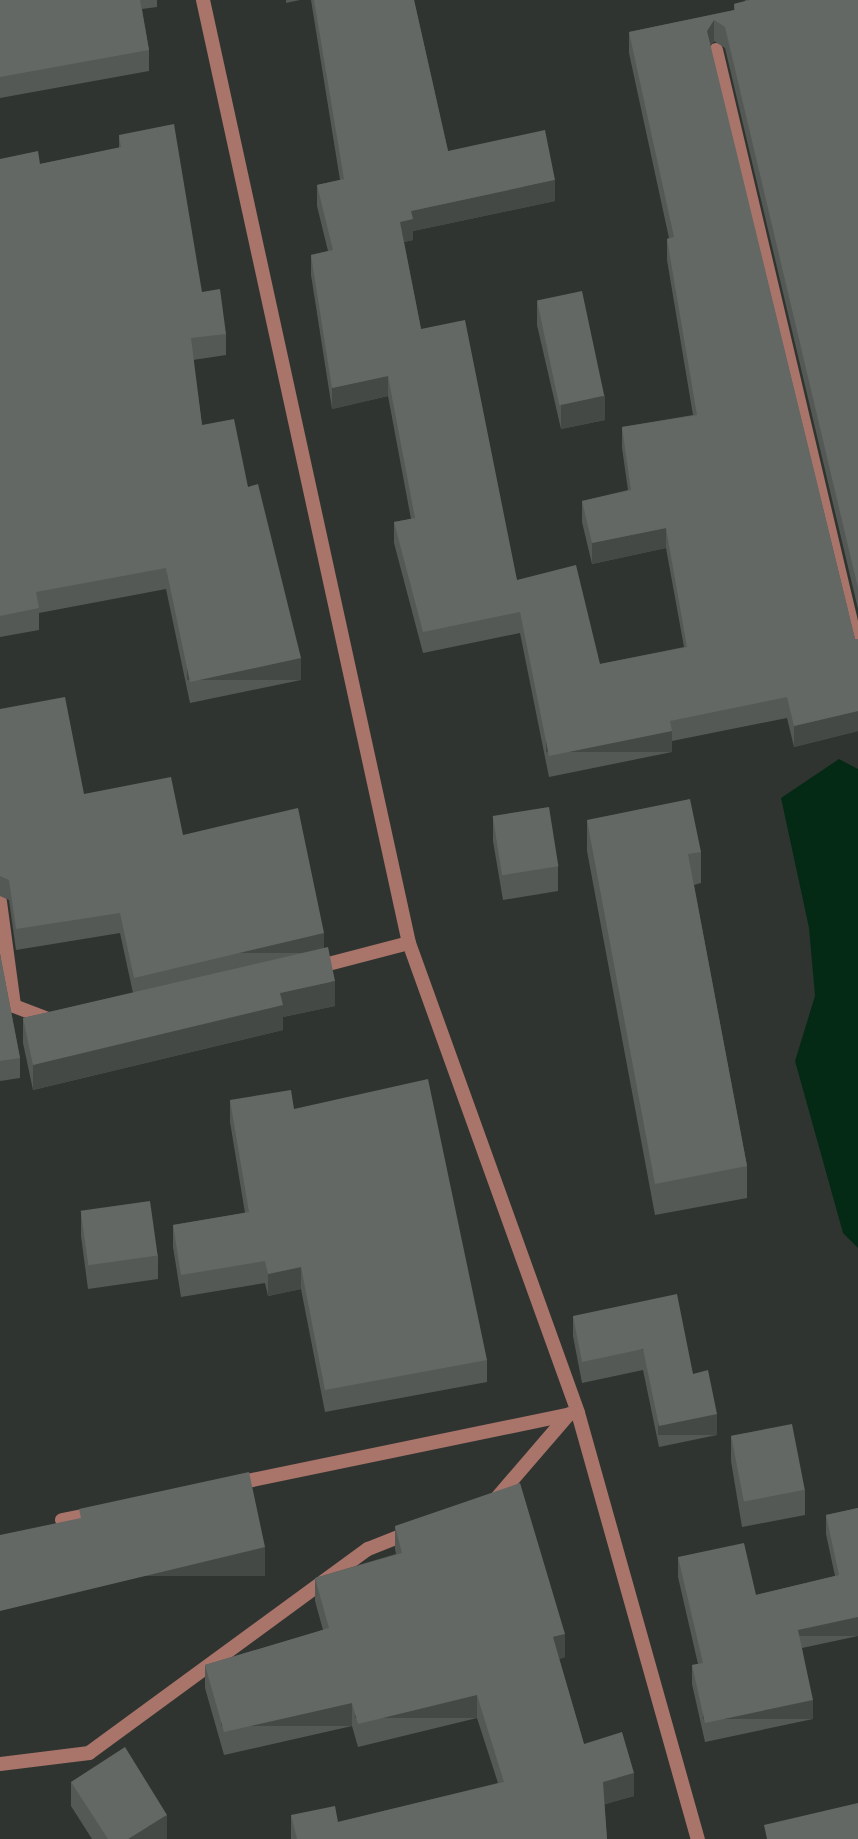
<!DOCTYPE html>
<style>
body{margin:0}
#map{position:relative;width:858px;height:1839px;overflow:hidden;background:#303431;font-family:Georgia,serif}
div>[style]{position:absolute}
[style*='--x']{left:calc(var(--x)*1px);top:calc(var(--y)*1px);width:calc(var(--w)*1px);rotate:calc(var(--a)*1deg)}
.water>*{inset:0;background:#042a15}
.minor>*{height:14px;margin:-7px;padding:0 7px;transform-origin:7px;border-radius:7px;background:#a97469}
.wall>*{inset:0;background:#555956}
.shaded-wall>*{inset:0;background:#454946;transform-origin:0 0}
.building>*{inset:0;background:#636864;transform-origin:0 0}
span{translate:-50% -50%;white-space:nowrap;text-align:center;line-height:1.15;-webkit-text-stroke:5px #303431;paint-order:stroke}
</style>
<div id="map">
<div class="water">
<i style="clip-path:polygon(839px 759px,858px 769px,858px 1248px,843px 1233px,795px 1061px,815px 996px,809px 928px,781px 798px)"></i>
</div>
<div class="minor">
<i style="--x:203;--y:0;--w:965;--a:77.68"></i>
<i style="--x:409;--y:943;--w:499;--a:70.2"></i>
<i style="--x:578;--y:1413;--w:443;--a:74.3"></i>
<i style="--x:716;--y:50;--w:618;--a:76.71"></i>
<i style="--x:0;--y:902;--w:105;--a:82.3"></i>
<i style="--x:14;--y:1006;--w:40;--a:21"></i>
<i style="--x:313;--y:968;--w:99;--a:-14.6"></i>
<i style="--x:233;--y:1484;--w:344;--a:-11.7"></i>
<i style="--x:495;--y:1500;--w:113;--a:-49.3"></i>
<i style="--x:62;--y:1520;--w:36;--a:-11"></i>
<i style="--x:0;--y:1764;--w:90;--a:-7"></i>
<i style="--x:89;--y:1753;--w:346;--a:-36.2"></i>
<i style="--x:368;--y:1549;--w:46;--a:-21.6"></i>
</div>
<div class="wall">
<i style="clip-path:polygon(0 0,157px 0,157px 7px,142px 9px,149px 50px,149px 71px,0 98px)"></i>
<i style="clip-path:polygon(286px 0,300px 0,286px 3px)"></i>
<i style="clip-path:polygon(311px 0,414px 0,448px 151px,555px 201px,413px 231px,413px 240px,404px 242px,421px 329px,517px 580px,600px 664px,684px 647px,666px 548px,592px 564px,582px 522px,582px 501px,628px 490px,622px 448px,622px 427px,693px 415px,667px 260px,667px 239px,669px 238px,629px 53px,629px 32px,734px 10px,734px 4px,745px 1px,745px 0,858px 0,858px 609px,725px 48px,714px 41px,710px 47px,855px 639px,858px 639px,858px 731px,794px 747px,787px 718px,672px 741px,672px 752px,549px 777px,520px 633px,423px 653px,394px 543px,394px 522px,411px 519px,388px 396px,332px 409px,311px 275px,311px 255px,328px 251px,317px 206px,317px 185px,340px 180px)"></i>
<i style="clip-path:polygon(119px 135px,202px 292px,226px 334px,226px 355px,193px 360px,202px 425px,248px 487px,301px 680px,190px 703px,166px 589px,39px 613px,39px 630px,0 637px,0 159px,40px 164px,119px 148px)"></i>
<i style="clip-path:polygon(537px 301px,605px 420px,561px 429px,537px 325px)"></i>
<i style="clip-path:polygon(0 709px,84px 794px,183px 835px,324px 948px,335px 1006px,283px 1017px,283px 1030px,33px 1090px,23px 1043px,23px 1018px,133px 993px,120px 933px,16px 950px,9px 900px,0 896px)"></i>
<i style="clip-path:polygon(493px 816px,558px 866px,558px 891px,503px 900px,493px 841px)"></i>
<i style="clip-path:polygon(587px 820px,701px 852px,701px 883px,694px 885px,747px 1166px,747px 1198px,655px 1215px,587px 851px)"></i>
<i style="clip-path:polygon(0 954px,20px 1058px,20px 1078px,0 1081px)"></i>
<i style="clip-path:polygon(230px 1100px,294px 1109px,487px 1360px,487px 1382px,325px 1412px,301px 1289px,268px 1296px,265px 1283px,181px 1297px,173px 1247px,173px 1225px,245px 1213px,230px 1122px)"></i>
<i style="clip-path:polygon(81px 1211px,158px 1255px,158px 1279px,88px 1289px,81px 1236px)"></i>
<i style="clip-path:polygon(573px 1316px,693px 1374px,717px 1435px,659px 1447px,643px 1370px,582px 1383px,573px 1336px)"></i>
<i style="clip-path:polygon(731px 1436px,805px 1490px,805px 1515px,742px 1527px,731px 1461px)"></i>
<i style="clip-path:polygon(858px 1508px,858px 1636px,802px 1648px,813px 1719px,705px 1742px,692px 1684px,692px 1665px,698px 1664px,678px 1577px,678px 1557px,756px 1595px,835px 1576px,826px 1534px,826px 1515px)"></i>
<i style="clip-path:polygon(395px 1526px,565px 1657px,559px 1659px,584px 1744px,634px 1796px,604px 1804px,607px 1839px,291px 1839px,291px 1815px,338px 1822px,498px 1783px,477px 1718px,358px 1747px,352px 1726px,224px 1755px,205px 1688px,205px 1665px,323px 1630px,315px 1601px,315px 1578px,396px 1554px,395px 1549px)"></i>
<i style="clip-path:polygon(71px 1782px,167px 1839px,92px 1839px,71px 1806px)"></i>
</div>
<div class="shaded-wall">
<i style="clip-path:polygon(714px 20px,714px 41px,707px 52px,707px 31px)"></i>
<i style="clip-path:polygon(555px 180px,555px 201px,413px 231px,413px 240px,400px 243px,400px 222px,411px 211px)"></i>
<i style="clip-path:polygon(388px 376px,388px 396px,332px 409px,332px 388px)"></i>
<i style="clip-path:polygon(605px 395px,605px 420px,561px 429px,561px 405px)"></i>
<i style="clip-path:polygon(666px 528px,666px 548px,592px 564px,592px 543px)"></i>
<i style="left:301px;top:658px;width:22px;height:114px;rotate:90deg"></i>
<i style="clip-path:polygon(858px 711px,858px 731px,794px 747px,794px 726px)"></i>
<i style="left:672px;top:731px;width:21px;height:126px;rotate:90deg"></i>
<i style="left:324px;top:933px;width:20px;height:195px;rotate:90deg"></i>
<i style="clip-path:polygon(335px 981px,335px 1006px,283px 1017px,283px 1030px,33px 1090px,33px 1065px,280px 993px)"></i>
<i style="clip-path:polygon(301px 1267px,301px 1289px,268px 1296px,268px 1274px)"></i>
<i style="left:717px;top:1414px;width:21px;height:59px;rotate:90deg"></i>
<i style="left:265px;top:1547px;width:29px;height:273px;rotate:90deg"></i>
<i style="left:858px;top:1617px;width:19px;height:61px;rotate:90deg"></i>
<i style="clip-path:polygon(565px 1634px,565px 1657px,553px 1661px,553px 1637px)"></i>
<i style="left:477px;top:1695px;width:23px;height:122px;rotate:90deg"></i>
<i style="left:813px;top:1700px;width:19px;height:110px;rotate:90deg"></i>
<i style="left:352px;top:1703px;width:23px;height:131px;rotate:90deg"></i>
<i style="clip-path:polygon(634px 1773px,634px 1796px,603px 1805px,603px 1782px)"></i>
<i style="clip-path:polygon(167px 1815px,167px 1839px,128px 1839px)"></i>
</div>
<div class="building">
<i style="clip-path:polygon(0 0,140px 0,149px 50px,0 77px)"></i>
<i style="clip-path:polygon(314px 0,414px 0,448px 151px,545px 130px,555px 180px,411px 211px,413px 219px,400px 222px,421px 329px,465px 320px,517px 580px,576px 565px,600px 664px,687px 647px,666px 528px,592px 543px,582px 501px,631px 490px,622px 427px,697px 415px,667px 239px,674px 237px,629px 32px,735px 10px,734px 4px,750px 0,858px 0,858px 588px,725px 27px,714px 20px,707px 31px,855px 639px,858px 639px,858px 711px,794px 726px,787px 697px,670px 721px,672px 731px,549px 756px,520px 612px,423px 632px,394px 522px,415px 518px,388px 376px,332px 388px,311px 255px,333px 250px,317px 185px,344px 179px)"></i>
<i style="clip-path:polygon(174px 124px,202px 292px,220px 289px,226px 334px,191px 338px,202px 425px,234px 419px,248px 487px,258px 484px,301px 658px,190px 682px,166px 568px,36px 592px,39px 608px,0 616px,0 159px,38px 151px,40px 164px,121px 147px,119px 135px)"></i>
<i style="left:582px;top:291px;width:107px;height:46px;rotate:78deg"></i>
<i style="clip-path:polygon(65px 697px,84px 794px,171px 777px,183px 835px,298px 808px,324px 933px,134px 978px,120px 913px,16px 929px,9px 880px,0 876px,0 709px)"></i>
<i style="clip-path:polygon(690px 799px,701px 852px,688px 854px,747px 1166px,655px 1184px,587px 820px)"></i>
<i style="left:549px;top:807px;width:60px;height:57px;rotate:81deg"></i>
<i style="clip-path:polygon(328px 947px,335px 981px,280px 993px,283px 1005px,33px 1065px,23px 1018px)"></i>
<i style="clip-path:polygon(0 954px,20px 1058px,0 1061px)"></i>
<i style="clip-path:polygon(428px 1079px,487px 1360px,325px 1390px,301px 1267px,268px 1274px,265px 1261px,181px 1275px,173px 1225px,249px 1212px,230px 1100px,291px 1090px,294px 1109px)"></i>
<i style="left:150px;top:1201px;width:55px;height:70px;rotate:82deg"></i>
<i style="clip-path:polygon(677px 1294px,693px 1374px,708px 1370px,717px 1414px,659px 1426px,643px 1349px,582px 1362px,573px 1316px)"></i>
<i style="left:792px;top:1424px;width:67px;height:62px;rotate:79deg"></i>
<i style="clip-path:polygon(249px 1472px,265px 1547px,0 1611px,0 1535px,81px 1518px,79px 1509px)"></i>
<i style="clip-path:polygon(520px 1483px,565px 1634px,553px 1637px,584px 1744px,622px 1732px,634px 1773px,603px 1782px,607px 1839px,297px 1839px,291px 1815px,335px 1806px,338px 1822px,504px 1782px,477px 1695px,358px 1724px,352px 1703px,224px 1732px,205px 1665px,329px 1628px,315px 1578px,402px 1553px,395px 1526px)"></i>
<i style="clip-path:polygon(858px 1508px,858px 1617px,798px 1630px,813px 1700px,705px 1723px,692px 1665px,703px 1663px,678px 1557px,744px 1543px,756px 1595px,839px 1575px,826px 1515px)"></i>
<i style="clip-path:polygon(125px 1747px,167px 1815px,128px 1839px,108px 1839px,71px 1782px)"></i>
<i style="clip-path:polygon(858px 1803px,858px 1839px,767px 1839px,764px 1825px)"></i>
</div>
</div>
